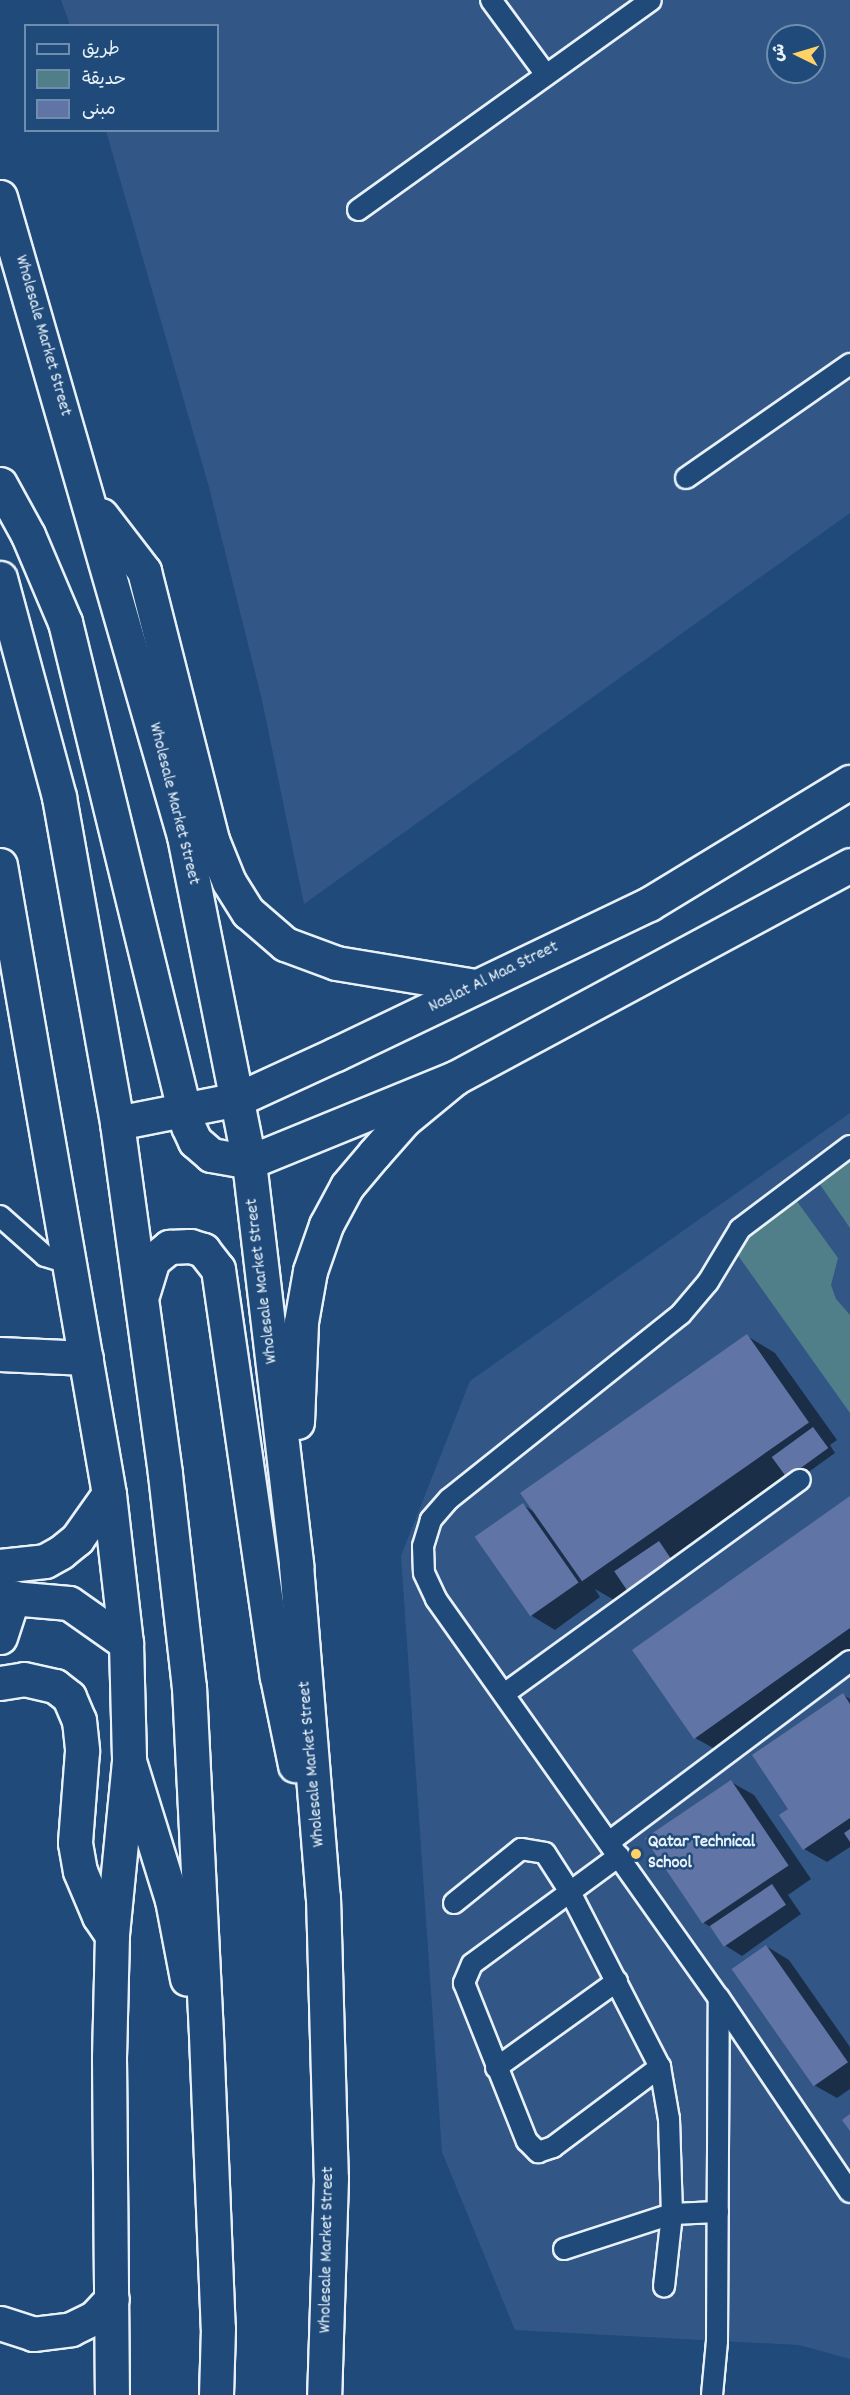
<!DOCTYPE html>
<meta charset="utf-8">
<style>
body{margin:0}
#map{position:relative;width:850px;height:2395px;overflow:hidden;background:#1f4a7a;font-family:Dekko,"Playpen Sans Arabic",sans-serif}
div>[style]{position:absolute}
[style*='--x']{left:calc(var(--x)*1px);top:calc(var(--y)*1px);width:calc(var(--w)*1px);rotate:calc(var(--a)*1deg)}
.built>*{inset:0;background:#325787}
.green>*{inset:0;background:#507f89}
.shadow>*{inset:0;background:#0007}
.building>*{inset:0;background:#6075a6;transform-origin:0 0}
.roads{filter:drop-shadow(2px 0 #e8f1f8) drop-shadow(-2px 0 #e8f1f8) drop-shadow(0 2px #e8f1f8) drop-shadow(0 -2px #e8f1f8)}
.service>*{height:20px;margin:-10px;padding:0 10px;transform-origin:10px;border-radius:10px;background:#1f4a7a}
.minor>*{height:33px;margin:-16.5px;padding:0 16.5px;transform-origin:16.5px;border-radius:16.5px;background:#1f4a7a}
.secondary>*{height:33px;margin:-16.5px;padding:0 16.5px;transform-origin:16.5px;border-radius:16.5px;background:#1f4a7a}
.dots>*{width:16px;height:16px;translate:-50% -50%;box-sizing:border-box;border:3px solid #1f4a7a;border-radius:50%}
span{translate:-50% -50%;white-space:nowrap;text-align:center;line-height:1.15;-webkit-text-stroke:5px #1f4a7a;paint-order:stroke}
.street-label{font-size:18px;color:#e8f1f8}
.poi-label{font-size:18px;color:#e8f1f8;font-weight:700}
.left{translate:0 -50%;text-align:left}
.legend{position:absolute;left:24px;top:24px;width:195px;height:108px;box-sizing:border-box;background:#1f4a7a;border:2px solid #6f8dac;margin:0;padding:8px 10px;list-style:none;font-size:18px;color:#e8f1f8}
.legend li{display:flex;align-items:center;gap:12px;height:30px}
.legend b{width:30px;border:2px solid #6f8dac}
.north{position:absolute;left:766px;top:24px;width:60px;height:60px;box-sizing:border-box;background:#1f4a7a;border:2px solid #6f8dac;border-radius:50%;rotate:275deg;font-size:16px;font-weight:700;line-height:24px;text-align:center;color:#e8f1f8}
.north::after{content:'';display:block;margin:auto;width:21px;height:27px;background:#ffd166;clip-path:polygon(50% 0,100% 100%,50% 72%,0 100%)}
</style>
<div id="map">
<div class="built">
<i style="clip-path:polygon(evenodd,61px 0,850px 0,850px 513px,304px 904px,262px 700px,209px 487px,106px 131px,218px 130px,218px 26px,70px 25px,61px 0,778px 36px,814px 36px,814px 72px,778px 72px,778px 36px)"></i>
<i style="clip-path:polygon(850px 1113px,850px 2359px,799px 2345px,515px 2330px,442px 2152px,401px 1556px,470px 1381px)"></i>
</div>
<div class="green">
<i style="clip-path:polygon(850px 1161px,850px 1228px,819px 1183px)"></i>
<i style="clip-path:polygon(796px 1200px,838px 1258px,831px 1285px,836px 1299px,850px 1315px,850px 1413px,732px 1247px)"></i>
</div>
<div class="shadow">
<i style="clip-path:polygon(747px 1336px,775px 1353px,837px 1440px,830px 1445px,835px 1453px,796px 1481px,787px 1476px,673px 1557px,679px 1567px,614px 1600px,595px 1589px,600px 1597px,555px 1630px,532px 1616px,523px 1505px,536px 1513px)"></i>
<i style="clip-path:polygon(850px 1497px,850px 1664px,724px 1754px,695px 1738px)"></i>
<i style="clip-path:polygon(843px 1695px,850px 1699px,850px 1847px,827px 1862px,804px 1849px,790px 1810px)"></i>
<i style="clip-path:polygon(731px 1782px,754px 1795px,811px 1879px,788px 1895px,801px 1914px,742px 1956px,726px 1946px,714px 1929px,704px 1923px)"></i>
<i style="clip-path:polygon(766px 1946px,789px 1960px,850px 2047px,850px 2089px,837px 2098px,814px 2085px)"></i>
</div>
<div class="building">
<i style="left:747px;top:1334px;width:108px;height:277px;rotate:55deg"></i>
<i style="left:813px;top:1427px;width:26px;height:51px;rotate:54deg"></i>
<i style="clip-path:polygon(850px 1496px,850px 1628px,694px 1739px,632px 1650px)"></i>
<i style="left:523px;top:1503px;width:97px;height:59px;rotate:55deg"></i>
<i style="left:659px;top:1541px;width:25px;height:54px;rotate:56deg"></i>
<i style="clip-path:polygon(843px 1693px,850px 1704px,850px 1818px,803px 1850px,779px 1815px,788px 1809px,752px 1755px)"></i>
<i style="left:731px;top:1780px;width:103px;height:104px;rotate:56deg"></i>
<i style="clip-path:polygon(850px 1829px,850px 1842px,844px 1833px)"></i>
<i style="left:772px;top:1884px;width:25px;height:75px;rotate:56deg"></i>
<i style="left:766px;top:1945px;width:143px;height:42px;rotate:55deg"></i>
<i style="clip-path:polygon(850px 2114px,850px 2131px,842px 2120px)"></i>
</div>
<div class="roads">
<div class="service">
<i style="--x:491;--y:0;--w:93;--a:53.7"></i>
<i style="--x:358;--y:210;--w:360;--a:-35.6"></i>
<i style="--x:686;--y:478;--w:200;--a:-34.8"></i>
<i style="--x:850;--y:1146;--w:138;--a:143"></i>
<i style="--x:740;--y:1229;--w:62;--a:121.1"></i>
<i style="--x:708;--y:1282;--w:42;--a:130.2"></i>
<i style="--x:681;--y:1314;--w:297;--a:141.4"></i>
<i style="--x:449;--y:1499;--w:28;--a:131"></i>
<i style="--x:431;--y:1520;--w:27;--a:107"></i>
<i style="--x:423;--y:1546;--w:27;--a:88"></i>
<i style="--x:424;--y:1573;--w:29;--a:65"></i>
<i style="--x:436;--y:1599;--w:489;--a:54.7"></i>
<i style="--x:719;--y:1998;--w:234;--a:56"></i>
<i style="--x:0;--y:1216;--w:60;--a:41.6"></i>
<i style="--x:45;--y:1256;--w:24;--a:17"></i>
<i style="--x:504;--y:1694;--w:365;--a:-35.9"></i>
<i style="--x:609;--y:1842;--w:301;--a:-36.9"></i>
<i style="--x:619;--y:1856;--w:182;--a:143.7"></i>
<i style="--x:472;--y:1964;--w:21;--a:113"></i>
<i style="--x:464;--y:1983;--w:170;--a:68.3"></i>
<i style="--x:527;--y:2141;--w:16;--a:45"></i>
<i style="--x:538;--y:2152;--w:16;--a:-18"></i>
<i style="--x:553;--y:2147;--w:134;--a:-36.8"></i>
<i style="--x:454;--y:1903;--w:86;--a:-38.9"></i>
<i style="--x:521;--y:1849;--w:24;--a:9"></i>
<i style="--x:545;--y:1853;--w:46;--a:57.3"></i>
<i style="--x:570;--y:1892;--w:197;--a:62.8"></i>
<i style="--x:660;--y:2067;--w:53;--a:80.2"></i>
<i style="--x:669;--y:2119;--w:95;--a:88.2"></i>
<i style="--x:672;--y:2214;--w:73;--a:96.3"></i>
<i style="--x:496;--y:2068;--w:149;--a:-35.7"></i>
<i style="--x:564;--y:2249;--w:114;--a:-18"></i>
<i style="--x:672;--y:2214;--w:46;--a:-2.5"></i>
<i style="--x:712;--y:2395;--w:54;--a:-84.7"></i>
<i style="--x:717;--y:2341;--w:343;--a:-89.7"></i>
</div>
<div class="minor">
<i style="--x:0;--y:865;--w:638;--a:80.17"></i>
<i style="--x:109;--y:1494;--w:150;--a:83.5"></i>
<i style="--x:126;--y:1643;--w:118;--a:88.5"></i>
<i style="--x:129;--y:1761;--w:175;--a:95.6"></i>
<i style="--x:112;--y:1935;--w:122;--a:91.4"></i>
<i style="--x:109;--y:2057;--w:338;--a:89.5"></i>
<i style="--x:117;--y:1123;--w:123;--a:-11.2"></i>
<i style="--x:238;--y:1099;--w:108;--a:-24.7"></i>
<i style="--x:336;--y:1054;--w:347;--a:-25.6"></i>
<i style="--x:649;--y:904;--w:235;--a:-31.3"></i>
<i style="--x:249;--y:1162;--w:222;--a:-22.2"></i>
<i style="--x:455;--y:1078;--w:449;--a:-28.3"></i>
<i style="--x:0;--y:1354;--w:86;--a:2.7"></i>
<i style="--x:0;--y:1566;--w:45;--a:-6.3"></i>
<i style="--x:45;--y:1561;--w:18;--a:-29"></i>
<i style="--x:61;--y:1552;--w:21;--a:-39"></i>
<i style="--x:77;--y:1539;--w:55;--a:-54.6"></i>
<i style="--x:0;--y:1597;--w:69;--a:5"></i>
<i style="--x:69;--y:1603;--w:70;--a:35.1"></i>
<i style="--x:0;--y:1637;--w:42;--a:-72"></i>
<i style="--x:0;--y:1683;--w:24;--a:-9"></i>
<i style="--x:24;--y:1679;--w:32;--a:13"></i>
<i style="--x:55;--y:1686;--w:18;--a:38"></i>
<i style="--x:69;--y:1697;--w:25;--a:67"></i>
<i style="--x:79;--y:1720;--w:31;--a:84"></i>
<i style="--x:82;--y:1751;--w:92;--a:94.4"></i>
<i style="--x:75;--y:1843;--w:28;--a:80"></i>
<i style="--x:80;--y:1871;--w:49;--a:67.1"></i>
<i style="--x:99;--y:1916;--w:23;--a:56"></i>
<i style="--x:0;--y:2323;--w:35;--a:18"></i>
<i style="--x:33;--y:2334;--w:38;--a:-7"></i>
<i style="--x:71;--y:2329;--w:25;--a:-26"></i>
<i style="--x:94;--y:2318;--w:26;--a:-47"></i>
</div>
<div class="secondary">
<i style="--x:0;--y:197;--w:665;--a:73.94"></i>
<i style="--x:184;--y:836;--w:332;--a:78.7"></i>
<i style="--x:249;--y:1162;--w:406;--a:83.3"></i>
<i style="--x:296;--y:1565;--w:333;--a:85.4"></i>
<i style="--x:323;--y:1897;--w:281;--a:88.4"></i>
<i style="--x:331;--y:2178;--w:217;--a:91.8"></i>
<i style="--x:0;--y:484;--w:58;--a:61.2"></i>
<i style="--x:28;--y:535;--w:95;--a:67"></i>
<i style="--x:65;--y:622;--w:519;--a:76.29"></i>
<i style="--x:188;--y:1126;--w:17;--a:65"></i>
<i style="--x:195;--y:1141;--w:21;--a:41"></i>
<i style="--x:211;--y:1155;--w:39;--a:10"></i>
<i style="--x:101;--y:515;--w:71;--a:52.5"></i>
<i style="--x:144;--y:571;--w:277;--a:75.8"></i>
<i style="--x:212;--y:840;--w:45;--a:68"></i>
<i style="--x:229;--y:882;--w:36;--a:58"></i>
<i style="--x:248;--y:912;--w:49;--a:40.9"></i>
<i style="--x:285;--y:944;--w:54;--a:20.4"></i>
<i style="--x:336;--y:963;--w:141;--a:9.4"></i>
<i style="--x:0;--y:578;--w:227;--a:74.9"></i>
<i style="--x:59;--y:797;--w:331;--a:79.9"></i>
<i style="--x:117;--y:1123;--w:354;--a:82.2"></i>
<i style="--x:165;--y:1474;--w:214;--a:83.6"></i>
<i style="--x:189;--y:1687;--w:348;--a:87.2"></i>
<i style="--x:206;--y:2035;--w:293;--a:87.7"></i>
<i style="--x:218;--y:2328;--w:67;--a:91.7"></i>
<i style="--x:143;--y:1292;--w:34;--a:-73"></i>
<i style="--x:153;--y:1260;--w:21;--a:-39"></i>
<i style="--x:169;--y:1247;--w:21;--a:-3"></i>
<i style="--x:190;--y:1246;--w:14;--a:17"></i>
<i style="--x:203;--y:1250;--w:24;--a:52"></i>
<i style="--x:218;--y:1269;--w:412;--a:81.8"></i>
<i style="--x:277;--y:1677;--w:90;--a:78.4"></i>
<i style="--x:297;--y:1422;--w:100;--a:-87.7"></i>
<i style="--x:301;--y:1322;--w:52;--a:-80"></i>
<i style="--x:310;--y:1271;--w:49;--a:-70.8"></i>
<i style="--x:326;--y:1225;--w:44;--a:-61.7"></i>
<i style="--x:347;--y:1186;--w:42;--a:-49.8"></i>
<i style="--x:374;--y:1154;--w:45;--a:-48.6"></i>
<i style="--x:404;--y:1120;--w:66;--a:-39.5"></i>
<i style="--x:129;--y:1761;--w:145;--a:72.8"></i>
<i style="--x:172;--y:1900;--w:80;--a:79.2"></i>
</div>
</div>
<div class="dots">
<i style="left:636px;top:1854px;background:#ffd166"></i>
</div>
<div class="street-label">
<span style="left:42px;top:336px;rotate:74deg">Wholesale Market Street</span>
<span style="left:173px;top:804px;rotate:76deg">Wholesale Market Street</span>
<span style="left:494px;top:978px;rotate:-26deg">Naslat Al Maa Street</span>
<span style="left:263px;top:1281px;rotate:-97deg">Wholesale Market Street</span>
<span style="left:313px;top:1764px;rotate:-95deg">Wholesale Market Street</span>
<span style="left:328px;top:2250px;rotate:-89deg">Wholesale Market Street</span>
</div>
<div class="poi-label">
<span class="left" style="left:648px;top:1854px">Qatar Technical<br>School</span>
</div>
<ul class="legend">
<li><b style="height:8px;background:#1f4a7a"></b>طريق</li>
<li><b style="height:16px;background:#507f89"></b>حديقة</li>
<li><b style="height:16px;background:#6075a6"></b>مبنى</li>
</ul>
<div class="north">ش</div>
</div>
